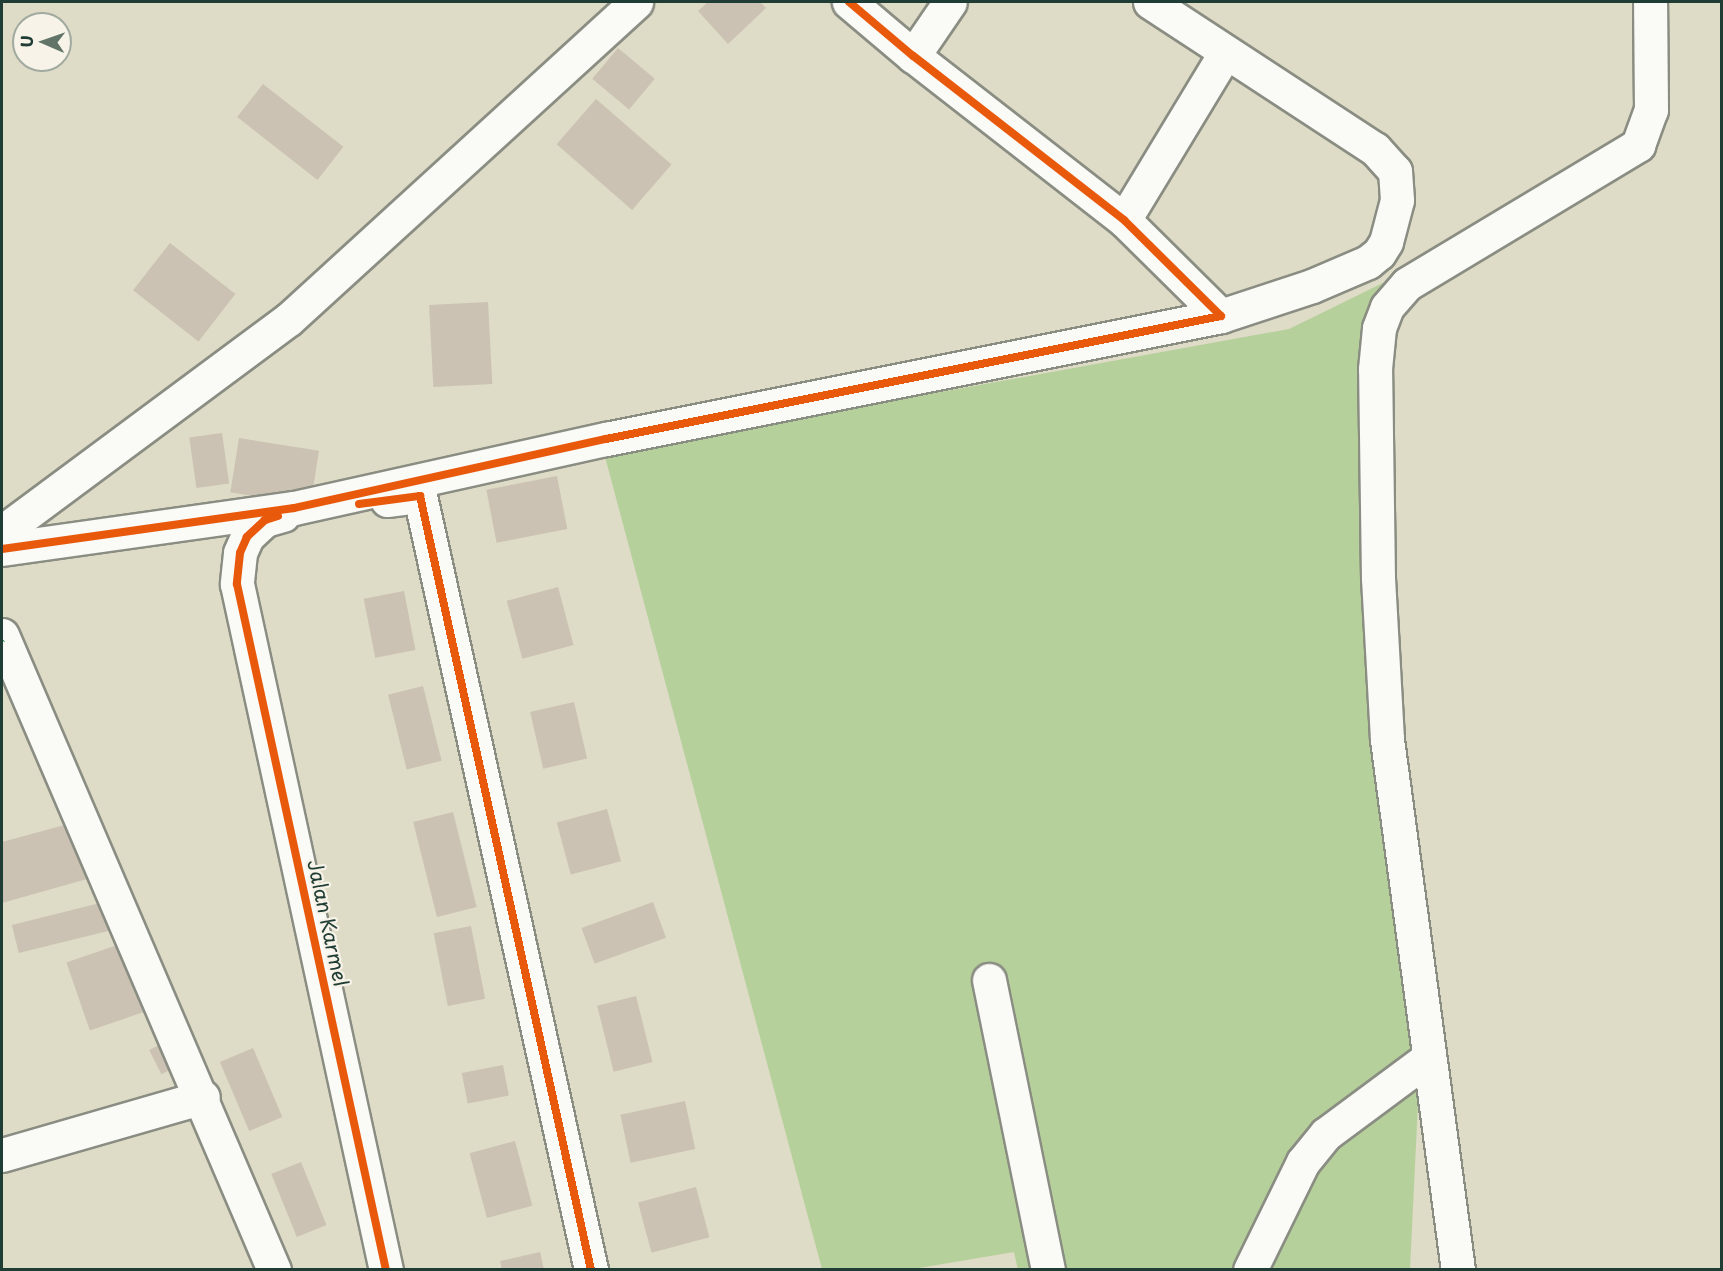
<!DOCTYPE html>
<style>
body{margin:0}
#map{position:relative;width:1723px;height:1271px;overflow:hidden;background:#dedbc7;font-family:"Playpen Sans",sans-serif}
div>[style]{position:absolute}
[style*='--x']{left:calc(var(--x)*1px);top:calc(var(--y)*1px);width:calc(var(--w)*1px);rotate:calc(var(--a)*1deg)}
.green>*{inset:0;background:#b6d09b}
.building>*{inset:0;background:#cbc2b3;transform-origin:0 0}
.roads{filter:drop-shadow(2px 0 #8a8d82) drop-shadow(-2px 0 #8a8d82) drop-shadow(0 2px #8a8d82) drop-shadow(0 -2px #8a8d82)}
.minor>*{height:33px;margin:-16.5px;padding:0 16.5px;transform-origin:16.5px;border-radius:16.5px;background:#fafaf7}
.quiet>*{height:6px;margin-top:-3px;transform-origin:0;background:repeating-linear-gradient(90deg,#00873e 0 12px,transparent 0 18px)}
.cycleway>*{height:8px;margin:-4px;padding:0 4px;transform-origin:4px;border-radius:4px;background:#e8590c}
span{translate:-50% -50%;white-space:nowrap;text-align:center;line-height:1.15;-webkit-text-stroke:4.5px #f7f3e8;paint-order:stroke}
.street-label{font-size:20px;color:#1f3d34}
.frame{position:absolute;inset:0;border:3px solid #1f3d34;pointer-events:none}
.north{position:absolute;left:12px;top:12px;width:60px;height:60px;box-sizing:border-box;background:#f7f3e8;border:2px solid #a1aaa0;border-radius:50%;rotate:272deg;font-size:16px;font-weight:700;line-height:24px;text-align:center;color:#1f3d34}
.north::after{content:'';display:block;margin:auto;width:21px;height:27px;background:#627467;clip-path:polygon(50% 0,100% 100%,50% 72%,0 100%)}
</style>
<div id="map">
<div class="green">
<i style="clip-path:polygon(1395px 277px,1367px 337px,1419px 1082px,1410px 1269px,1018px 1270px,1014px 1252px,913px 1269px,822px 1269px,604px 453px,1289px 329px)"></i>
</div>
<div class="building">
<i style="clip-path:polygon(708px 2px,760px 2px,766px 8px,728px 44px,698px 11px)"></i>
<i style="left:618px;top:48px;width:48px;height:40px;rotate:40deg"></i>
<i style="left:263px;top:84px;width:102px;height:42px;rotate:38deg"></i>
<i style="left:596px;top:99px;width:100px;height:60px;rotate:41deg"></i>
<i style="left:170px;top:243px;width:83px;height:60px;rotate:38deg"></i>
<i style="left:488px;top:302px;width:82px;height:59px;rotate:87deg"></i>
<i style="left:222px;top:433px;width:51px;height:33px;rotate:82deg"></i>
<i style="left:239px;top:438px;width:81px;height:55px;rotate:9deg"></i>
<i style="left:557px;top:476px;width:54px;height:72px;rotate:79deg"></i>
<i style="left:558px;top:587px;width:60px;height:53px;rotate:75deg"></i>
<i style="left:404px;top:591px;width:60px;height:41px;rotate:79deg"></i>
<i style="left:423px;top:686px;width:77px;height:36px;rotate:76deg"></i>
<i style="left:574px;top:702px;width:58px;height:45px;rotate:77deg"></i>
<i style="left:607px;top:809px;width:54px;height:52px;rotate:75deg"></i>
<i style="left:453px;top:812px;width:98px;height:41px;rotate:76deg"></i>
<i style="clip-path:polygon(72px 823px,87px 879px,2px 903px,2px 842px)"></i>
<i style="left:104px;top:902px;width:29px;height:95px;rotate:76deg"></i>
<i style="left:653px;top:902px;width:38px;height:76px;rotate:70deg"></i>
<i style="left:471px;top:926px;width:74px;height:38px;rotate:79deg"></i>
<i style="left:126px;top:942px;width:72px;height:63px;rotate:71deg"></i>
<i style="left:636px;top:996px;width:68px;height:40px;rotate:76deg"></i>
<i style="left:167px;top:1041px;width:27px;height:20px;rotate:63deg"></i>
<i style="left:253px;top:1048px;width:75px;height:36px;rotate:67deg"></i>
<i style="left:503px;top:1065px;width:31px;height:42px;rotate:79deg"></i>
<i style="left:685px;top:1101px;width:49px;height:66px;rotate:78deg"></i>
<i style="left:515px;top:1141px;width:67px;height:47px;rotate:75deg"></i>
<i style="left:301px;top:1162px;width:68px;height:32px;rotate:68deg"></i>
<i style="left:696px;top:1187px;width:52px;height:60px;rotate:75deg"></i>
<i style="clip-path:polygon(540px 1252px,544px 1270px,502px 1270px,500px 1261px)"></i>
</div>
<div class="roads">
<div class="minor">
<i style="--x:1150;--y:2;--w:269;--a:33.2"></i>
<i style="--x:1375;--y:149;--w:30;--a:48"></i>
<i style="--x:1395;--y:171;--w:29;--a:86"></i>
<i style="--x:1397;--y:200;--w:43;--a:104.7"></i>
<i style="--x:1386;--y:242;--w:13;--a:122"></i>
<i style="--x:1379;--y:253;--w:14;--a:141"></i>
<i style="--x:1368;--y:262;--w:61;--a:156.8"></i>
<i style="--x:1312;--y:286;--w:96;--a:161.8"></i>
<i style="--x:913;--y:56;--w:65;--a:-55.6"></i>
<i style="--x:1124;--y:220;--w:195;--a:-58.8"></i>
<i style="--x:387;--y:500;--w:33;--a:-7"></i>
<i style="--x:420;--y:496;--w:793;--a:77.54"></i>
<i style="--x:283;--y:515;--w:19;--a:164"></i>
<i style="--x:265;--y:520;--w:25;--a:137"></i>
<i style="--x:247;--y:537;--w:17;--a:114"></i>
<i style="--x:240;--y:553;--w:31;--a:96"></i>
<i style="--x:237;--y:584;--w:702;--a:77.75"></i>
<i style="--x:2;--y:532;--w:357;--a:-36.6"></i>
<i style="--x:289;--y:319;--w:470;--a:-42.4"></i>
<i style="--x:2;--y:549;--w:295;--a:-8"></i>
<i style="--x:294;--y:508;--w:320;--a:-12.5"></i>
<i style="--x:606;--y:439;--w:627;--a:-11.31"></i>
<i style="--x:1221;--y:316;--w:136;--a:-135.3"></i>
<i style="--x:1124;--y:220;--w:267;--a:-142.1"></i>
<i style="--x:913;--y:56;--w:84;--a:-139.8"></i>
<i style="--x:2;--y:635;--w:691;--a:66.81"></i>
<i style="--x:989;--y:980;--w:296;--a:78.5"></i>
<i style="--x:2;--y:1155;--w:209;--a:-16.1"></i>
<i style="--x:1250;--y:1270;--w:120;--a:-63.9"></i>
<i style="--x:1303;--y:1162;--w:36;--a:-51"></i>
<i style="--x:1326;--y:1134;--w:126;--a:-36.6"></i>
<i style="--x:1458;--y:1270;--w:536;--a:-97.62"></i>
<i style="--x:1387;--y:739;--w:161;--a:-93.2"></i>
<i style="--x:1378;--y:578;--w:209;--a:-90.8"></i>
<i style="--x:1375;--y:369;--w:41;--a:-84.4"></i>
<i style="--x:1379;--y:328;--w:22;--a:-69"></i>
<i style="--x:1387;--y:307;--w:30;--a:-49"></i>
<i style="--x:1407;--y:284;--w:270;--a:-31"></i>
<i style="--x:1638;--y:145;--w:37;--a:-70"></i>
<i style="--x:1651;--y:110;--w:108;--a:-90.5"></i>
</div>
</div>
<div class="quiet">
<i style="--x:2;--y:640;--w:1;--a:-45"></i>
</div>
<div class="cycleway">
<i style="--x:359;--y:504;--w:62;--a:-7.5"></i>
<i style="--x:420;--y:496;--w:793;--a:77.54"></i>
<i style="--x:278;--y:516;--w:14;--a:163"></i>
<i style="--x:265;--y:520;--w:25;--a:137"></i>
<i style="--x:247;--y:537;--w:17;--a:114"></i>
<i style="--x:240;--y:553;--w:31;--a:96"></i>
<i style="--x:237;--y:584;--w:702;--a:77.75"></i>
<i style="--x:2;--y:549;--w:295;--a:-8"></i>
<i style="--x:294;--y:508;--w:320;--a:-12.5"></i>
<i style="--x:606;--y:439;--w:627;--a:-11.31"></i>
<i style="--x:1221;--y:316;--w:136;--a:-135.3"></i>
<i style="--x:1124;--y:220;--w:267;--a:-142.1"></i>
<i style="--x:913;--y:56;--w:84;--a:-139.8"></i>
</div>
<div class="street-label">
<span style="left:328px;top:923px;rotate:78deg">Jalan Karmel</span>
</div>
<div class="frame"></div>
<div class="north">U</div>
</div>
